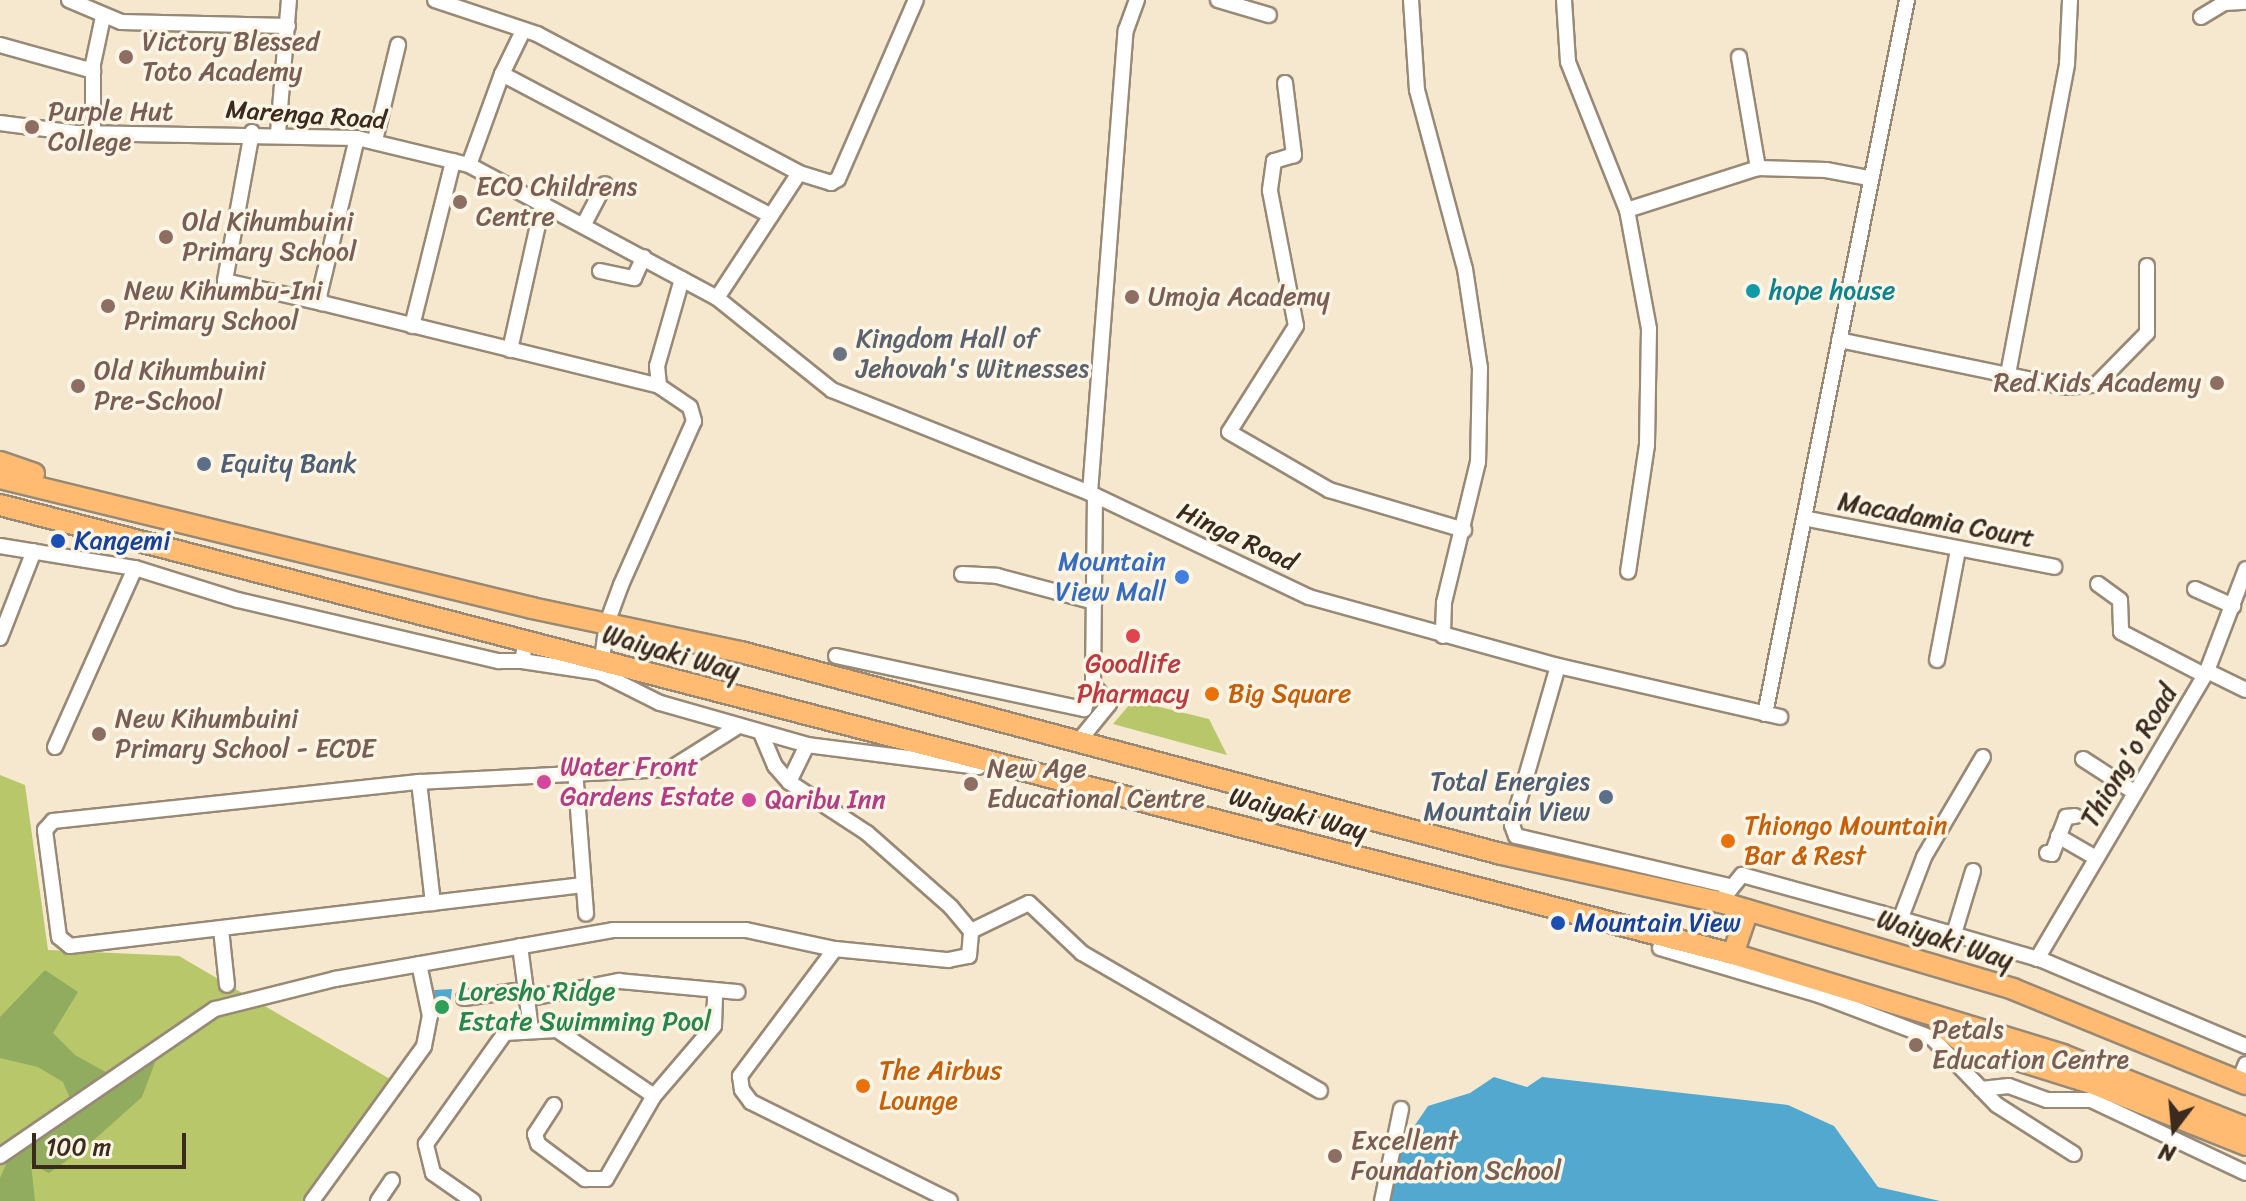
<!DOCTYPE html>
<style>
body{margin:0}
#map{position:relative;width:2246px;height:1201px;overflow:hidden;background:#f5e8ce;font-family:Sriracha,sans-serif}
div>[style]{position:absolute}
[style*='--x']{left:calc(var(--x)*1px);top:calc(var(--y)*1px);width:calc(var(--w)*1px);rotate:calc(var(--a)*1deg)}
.green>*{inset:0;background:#b7c76a}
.forest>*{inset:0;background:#91ac5e}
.water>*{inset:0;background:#53a8cf}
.roads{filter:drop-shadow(2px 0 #988976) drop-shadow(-2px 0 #988976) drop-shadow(0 2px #988976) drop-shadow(0 -2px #988976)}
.minor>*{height:14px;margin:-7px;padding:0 7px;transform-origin:7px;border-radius:7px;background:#fff}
.highway>*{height:20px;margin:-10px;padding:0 10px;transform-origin:10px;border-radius:10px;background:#febb71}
.dots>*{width:22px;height:22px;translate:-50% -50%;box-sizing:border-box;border:4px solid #fcf5e5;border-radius:50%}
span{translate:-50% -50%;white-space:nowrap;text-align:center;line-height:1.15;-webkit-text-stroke:7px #fcf5e5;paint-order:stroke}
.education-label{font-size:26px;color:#785e54}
.left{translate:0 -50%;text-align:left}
.right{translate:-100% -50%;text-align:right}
.street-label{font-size:26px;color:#3b2a1e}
.culture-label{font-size:26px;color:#0d838f}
.worship-label{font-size:26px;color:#5b616d}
.service-label{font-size:26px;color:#4e5e75}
.transit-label{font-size:26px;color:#164399}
.shop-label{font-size:26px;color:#366cbe}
.health-label{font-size:26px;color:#be3a42}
.food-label{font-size:26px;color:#c56008}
.hotel-label{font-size:26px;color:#b23c85}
.leisure-label{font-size:26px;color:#27864d}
.north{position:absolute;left:2134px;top:1089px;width:80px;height:80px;-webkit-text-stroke:6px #fcf5e5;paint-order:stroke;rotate:196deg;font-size:22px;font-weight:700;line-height:32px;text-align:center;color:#3b2a1e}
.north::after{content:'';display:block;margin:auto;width:28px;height:36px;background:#3b2a1e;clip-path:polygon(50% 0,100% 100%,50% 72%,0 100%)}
.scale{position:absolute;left:32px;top:1133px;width:154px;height:36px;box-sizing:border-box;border:4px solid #3b2a1e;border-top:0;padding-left:10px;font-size:24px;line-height:28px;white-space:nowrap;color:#3b2a1e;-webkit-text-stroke:6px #fcf5e5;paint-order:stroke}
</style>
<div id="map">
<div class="green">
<i style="clip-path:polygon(1143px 703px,1209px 719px,1227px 755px,1113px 724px,1130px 704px)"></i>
<i style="clip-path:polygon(0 775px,25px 785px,48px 950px,179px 956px,390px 1079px,308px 1201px,0 1201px)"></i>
</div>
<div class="forest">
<i style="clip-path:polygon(45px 970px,78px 992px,53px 1033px,75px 1055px,111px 1075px,157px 1057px,142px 1097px,86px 1147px,49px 1173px,31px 1164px,35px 1201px,0 1201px,0 1178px,17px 1140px,73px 1105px,63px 1082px,38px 1067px,0 1058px,0 1017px)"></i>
</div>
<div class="water">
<i style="clip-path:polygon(452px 989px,449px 1014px,439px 1015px,434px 990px)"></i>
<i style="clip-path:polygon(1494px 1077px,1527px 1087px,1542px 1077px,1788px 1105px,1834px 1126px,1878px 1187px,1940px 1201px,1384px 1201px,1402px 1144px,1428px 1106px,1470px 1093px)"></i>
</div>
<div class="roads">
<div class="minor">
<i style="--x:69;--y:0;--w:56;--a:22.9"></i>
<i style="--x:121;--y:22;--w:167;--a:1.4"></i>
<i style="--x:435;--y:0;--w:108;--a:18.4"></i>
<i style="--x:537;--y:34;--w:297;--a:27.9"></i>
<i style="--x:1218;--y:0;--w:53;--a:16.4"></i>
<i style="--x:1411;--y:0;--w:90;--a:86.2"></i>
<i style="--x:1417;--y:90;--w:185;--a:75"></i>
<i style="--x:1465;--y:269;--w:100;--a:81.4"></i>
<i style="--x:1480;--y:368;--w:94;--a:91.2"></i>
<i style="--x:1478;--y:462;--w:145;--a:103.6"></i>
<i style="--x:1444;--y:603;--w:33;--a:92"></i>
<i style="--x:1564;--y:0;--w:62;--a:86.3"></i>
<i style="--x:1568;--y:62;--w:159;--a:68.3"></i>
<i style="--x:1627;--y:210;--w:121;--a:79.5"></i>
<i style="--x:1649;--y:329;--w:116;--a:91"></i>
<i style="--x:1647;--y:445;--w:128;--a:98.5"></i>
<i style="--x:2201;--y:17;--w:27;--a:-31"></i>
<i style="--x:2224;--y:3;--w:22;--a:-3"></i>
<i style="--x:0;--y:45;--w:97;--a:15.6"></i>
<i style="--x:1739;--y:57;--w:113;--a:80.3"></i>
<i style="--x:502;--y:74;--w:48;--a:-64"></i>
<i style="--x:1285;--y:83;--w:73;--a:82.9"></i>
<i style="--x:1294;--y:155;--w:21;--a:163"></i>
<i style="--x:1274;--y:161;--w:30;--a:98"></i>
<i style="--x:1270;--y:191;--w:137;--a:79.1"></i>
<i style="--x:1296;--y:326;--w:125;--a:122.3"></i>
<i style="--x:1229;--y:432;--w:116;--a:30.1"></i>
<i style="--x:1329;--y:490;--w:141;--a:16.5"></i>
<i style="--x:0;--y:123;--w:77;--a:7.5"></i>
<i style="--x:76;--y:133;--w:281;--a:1"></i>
<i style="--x:357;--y:138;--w:115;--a:13.6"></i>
<i style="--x:469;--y:165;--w:281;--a:28.2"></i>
<i style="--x:717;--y:298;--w:147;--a:38.7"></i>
<i style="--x:832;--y:390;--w:278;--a:21.8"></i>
<i style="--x:1090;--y:493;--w:242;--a:25.4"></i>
<i style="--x:1309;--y:597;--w:258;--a:15.5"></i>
<i style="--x:1558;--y:666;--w:228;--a:12.9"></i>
<i style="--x:252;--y:132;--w:151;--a:100.3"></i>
<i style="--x:225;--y:281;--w:99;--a:12.8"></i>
<i style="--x:93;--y:133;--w:69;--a:-90"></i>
<i style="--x:93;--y:64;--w:48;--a:-78"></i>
<i style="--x:278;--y:133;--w:133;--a:-85.3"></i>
<i style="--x:357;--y:138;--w:163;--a:103.5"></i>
<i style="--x:319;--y:296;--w:8;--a:67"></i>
<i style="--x:322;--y:303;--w:347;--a:13.8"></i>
<i style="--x:375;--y:140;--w:98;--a:-76.4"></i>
<i style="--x:469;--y:165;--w:97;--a:-70.1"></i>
<i style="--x:502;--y:74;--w:304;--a:27.8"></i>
<i style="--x:1627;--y:210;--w:138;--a:-17.8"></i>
<i style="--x:1758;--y:168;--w:68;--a:1.7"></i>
<i style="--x:1826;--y:170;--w:44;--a:10.5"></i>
<i style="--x:584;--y:224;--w:45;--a:-62.3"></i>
<i style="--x:600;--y:271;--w:35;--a:12"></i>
<i style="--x:634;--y:278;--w:23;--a:-65"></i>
<i style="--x:682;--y:279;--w:91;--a:106"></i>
<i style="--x:657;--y:366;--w:20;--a:84"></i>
<i style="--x:659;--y:386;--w:37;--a:34"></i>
<i style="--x:690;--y:407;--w:15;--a:74"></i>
<i style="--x:694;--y:421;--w:180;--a:114"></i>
<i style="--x:621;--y:585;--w:40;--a:110.2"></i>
<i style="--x:607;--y:623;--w:50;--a:98"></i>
<i style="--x:600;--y:673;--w:67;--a:26.6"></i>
<i style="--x:660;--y:703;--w:153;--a:15.9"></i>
<i style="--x:807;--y:745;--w:173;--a:7.3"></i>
<i style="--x:717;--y:298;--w:149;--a:-56.7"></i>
<i style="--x:799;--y:173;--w:34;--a:17"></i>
<i style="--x:831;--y:183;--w:8;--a:-30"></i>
<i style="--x:838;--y:179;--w:195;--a:-66.5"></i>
<i style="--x:412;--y:326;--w:170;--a:-76"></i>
<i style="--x:1839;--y:340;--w:231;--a:11.7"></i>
<i style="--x:2065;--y:387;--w:31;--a:-4"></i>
<i style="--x:2096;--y:385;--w:73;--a:-45.6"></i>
<i style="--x:2147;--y:333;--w:67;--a:-90"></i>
<i style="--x:510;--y:350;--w:152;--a:-77.4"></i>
<i style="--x:2008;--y:374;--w:316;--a:-79.2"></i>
<i style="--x:2067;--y:64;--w:64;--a:-87.3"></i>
<i style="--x:1090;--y:493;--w:464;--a:-85.6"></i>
<i style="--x:1126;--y:30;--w:32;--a:-70"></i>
<i style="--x:1808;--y:519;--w:251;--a:11"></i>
<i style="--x:0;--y:546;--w:137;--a:9.3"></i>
<i style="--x:135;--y:568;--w:108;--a:17.3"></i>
<i style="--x:238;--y:600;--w:268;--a:13.2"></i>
<i style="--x:499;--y:661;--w:23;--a:0"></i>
<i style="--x:522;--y:661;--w:21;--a:-79"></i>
<i style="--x:962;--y:574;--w:35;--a:3"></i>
<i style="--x:997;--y:576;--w:101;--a:14.9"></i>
<i style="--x:2098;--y:584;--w:27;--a:36"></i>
<i style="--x:2120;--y:600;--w:32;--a:88"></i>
<i style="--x:2121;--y:632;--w:93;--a:27.4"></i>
<i style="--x:2195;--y:589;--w:42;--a:24.1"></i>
<i style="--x:0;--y:638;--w:93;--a:-68.7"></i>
<i style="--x:836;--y:656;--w:254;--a:12.1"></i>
<i style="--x:1084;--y:709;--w:26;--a:-69"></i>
<i style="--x:1093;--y:685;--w:189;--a:-89.4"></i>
<i style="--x:1937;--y:660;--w:112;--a:-79.2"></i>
<i style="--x:522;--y:661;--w:79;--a:8.7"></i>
<i style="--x:1558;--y:666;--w:166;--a:106.1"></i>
<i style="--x:1512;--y:825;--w:12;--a:70"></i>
<i style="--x:1516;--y:836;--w:219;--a:13.2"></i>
<i style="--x:2207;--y:671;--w:43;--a:26"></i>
<i style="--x:1765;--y:714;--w:728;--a:-78.75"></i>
<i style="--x:1078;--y:742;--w:49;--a:-50.8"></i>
<i style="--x:1109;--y:704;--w:25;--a:-130"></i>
<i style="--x:55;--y:747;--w:196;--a:-65.9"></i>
<i style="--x:2083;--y:759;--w:61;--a:32.9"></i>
<i style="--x:575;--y:770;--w:144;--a:85.6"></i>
<i style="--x:419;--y:782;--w:122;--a:83.4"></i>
<i style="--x:789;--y:782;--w:41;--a:-64.1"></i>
<i style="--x:2058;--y:836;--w:44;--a:30.1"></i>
<i style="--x:2047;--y:853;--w:5;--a:11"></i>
<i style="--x:2052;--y:854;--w:40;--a:-69"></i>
<i style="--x:2066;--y:817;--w:9;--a:-6"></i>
<i style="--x:583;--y:885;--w:517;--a:173.22"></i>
<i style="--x:70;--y:946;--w:14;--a:-141"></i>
<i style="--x:59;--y:937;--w:108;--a:-97.5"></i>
<i style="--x:45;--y:830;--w:12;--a:-48"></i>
<i style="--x:53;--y:821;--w:368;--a:-6.1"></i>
<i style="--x:419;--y:782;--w:251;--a:-3"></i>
<i style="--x:670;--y:769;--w:79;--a:-32.1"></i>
<i style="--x:1720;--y:902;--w:35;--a:-51"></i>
<i style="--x:1742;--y:875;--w:143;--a:15.4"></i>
<i style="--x:1880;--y:913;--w:169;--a:16.2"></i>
<i style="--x:2042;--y:960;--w:221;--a:22.9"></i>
<i style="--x:1900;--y:920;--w:67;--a:-69.1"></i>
<i style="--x:1924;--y:857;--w:116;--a:-59.5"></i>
<i style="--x:221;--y:929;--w:56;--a:83.9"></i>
<i style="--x:971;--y:931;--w:64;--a:-25.8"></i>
<i style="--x:1029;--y:903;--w:73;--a:43.3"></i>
<i style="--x:1082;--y:953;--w:275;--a:30.1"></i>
<i style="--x:1953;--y:937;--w:69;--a:-73.1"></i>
<i style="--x:520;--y:946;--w:85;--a:82.5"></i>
<i style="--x:1660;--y:948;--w:166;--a:16.5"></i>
<i style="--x:1819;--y:995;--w:121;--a:20.8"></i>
<i style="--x:1932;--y:1038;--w:93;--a:45.9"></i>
<i style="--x:1997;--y:1105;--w:91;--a:32.5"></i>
<i style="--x:835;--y:949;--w:159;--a:126.8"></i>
<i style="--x:740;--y:1076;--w:14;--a:82"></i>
<i style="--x:742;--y:1090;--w:15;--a:53"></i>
<i style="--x:751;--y:1102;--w:222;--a:26.4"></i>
<i style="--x:2037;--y:959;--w:334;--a:-59.4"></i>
<i style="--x:2207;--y:671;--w:109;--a:-69.1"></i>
<i style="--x:464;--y:998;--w:52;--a:-7.7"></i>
<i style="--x:526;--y:999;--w:95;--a:-11"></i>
<i style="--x:619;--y:981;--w:119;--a:5.3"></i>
<i style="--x:2239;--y:1081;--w:18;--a:-68"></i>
<i style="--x:1981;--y:1089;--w:28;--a:-6"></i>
<i style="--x:2009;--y:1086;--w:40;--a:20.2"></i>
<i style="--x:2047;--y:1100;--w:44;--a:0"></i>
<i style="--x:2091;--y:1100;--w:171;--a:25.2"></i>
<i style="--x:554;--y:1105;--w:35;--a:123"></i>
<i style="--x:535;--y:1134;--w:10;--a:73"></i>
<i style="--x:538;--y:1144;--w:59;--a:36.7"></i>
<i style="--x:585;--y:1179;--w:21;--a:0"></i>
<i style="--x:606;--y:1179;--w:96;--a:-60"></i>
<i style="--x:654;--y:1096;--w:92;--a:-49.4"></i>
<i style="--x:714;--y:1026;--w:35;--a:-88"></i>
<i style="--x:0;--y:1156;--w:260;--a:-34.4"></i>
<i style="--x:215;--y:1009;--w:124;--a:-14"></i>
<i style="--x:335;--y:979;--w:282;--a:-10"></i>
<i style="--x:613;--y:930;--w:133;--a:0"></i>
<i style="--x:746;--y:930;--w:91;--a:12.1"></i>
<i style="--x:835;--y:949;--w:114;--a:5.6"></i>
<i style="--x:948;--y:960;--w:21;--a:-11"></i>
<i style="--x:969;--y:956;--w:25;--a:-85"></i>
<i style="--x:971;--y:931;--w:31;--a:-130"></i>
<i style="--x:951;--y:907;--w:112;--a:-138.6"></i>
<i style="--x:867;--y:833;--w:93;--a:-146.8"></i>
<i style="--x:789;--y:782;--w:21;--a:-131"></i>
<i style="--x:775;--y:766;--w:36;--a:-113"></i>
<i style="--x:312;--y:1201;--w:191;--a:-54.1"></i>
<i style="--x:424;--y:1046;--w:31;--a:-79"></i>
<i style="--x:430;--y:1016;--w:53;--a:-101.9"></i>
<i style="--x:378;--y:1201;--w:25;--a:-56"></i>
<i style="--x:473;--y:1201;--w:49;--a:-145"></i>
<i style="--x:433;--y:1173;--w:30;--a:-104"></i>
<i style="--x:426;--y:1144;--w:136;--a:-54.6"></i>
<i style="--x:505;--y:1033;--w:52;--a:-3.3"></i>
<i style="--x:557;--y:1030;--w:117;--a:34.2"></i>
<i style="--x:1382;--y:1201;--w:94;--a:-78.3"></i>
</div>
<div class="highway">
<i style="--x:0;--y:462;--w:36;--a:19"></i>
<i style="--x:0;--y:478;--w:548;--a:13.73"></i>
<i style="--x:532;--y:608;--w:214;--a:11.9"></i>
<i style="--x:741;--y:652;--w:786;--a:14.88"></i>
<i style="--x:1501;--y:854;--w:224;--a:12.4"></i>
<i style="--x:1720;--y:902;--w:306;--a:16.5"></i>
<i style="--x:2013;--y:989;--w:252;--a:22.2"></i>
<i style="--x:0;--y:505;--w:1790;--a:14.53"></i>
<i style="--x:1733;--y:954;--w:345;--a:17"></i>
<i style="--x:2063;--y:1055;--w:197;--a:21.7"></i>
<i style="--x:1733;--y:954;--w:46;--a:-71.2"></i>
<i style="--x:1939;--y:1024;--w:31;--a:38"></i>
<i style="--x:1963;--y:1043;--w:134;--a:17.4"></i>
<i style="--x:2091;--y:1083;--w:167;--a:21.8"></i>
</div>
</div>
<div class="dots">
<i style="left:126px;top:57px;background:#8d6e63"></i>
<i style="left:32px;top:127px;background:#8d6e63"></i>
<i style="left:460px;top:202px;background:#8d6e63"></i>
<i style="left:166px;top:237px;background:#8d6e63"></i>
<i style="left:1753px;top:291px;background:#0f9aa8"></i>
<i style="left:1132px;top:297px;background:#8d6e63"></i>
<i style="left:108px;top:306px;background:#8d6e63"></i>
<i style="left:840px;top:354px;background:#6b7280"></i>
<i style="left:2217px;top:383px;background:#8d6e63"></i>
<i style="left:78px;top:386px;background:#8d6e63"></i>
<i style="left:204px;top:464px;background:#5c6f8a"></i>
<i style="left:58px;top:541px;background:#1a4fb4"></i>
<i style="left:1182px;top:577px;background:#3f7fe0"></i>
<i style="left:1133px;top:636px;background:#e0444e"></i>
<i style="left:1212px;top:694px;background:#e8710a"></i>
<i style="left:99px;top:734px;background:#8d6e63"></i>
<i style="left:544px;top:782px;background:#d1479c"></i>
<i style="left:971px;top:784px;background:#8d6e63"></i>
<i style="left:1606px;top:797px;background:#5c6f8a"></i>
<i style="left:749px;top:800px;background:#d1479c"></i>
<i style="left:1728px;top:841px;background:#e8710a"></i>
<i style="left:1558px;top:923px;background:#1a4fb4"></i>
<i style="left:442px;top:1007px;background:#2e9e5b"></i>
<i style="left:1916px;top:1045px;background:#8d6e63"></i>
<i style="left:863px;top:1086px;background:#e8710a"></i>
<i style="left:1335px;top:1156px;background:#8d6e63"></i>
</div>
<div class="education-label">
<span class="left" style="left:142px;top:57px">Victory Blessed<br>Toto Academy</span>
<span class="left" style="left:48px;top:127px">Purple Hut<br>College</span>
<span class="left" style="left:476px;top:202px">ECO Childrens<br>Centre</span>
<span class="left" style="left:182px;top:237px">Old Kihumbuini<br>Primary School</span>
<span class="left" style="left:124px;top:306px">New Kihumbu-Ini<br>Primary School</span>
<span class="left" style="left:1148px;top:297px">Umoja Academy</span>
<span class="left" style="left:94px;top:386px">Old Kihumbuini<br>Pre-School</span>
<span class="right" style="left:2201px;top:383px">Red Kids Academy</span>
<span class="left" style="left:115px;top:734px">New Kihumbuini<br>Primary School - ECDE</span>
<span class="left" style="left:987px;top:784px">New Age<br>Educational Centre</span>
<span class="left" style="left:1932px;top:1045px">Petals<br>Education Centre</span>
<span class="left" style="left:1351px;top:1156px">Excellent<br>Foundation School</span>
</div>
<div class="street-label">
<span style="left:306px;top:115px;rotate:4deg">Marenga Road</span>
<span style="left:1936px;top:520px;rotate:11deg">Macadamia Court</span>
<span style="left:1237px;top:537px;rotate:25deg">Hinga Road</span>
<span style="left:671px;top:653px;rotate:16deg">Waiyaki Way</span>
<span style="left:2129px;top:756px;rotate:-59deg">Thiong'o Road</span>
<span style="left:1298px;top:814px;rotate:15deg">Waiyaki Way</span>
<span style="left:1945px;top:940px;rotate:18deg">Waiyaki Way</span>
</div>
<div class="culture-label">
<span class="left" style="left:1769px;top:291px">hope house</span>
</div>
<div class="worship-label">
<span class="left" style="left:856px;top:354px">Kingdom Hall of<br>Jehovah's Witnesses</span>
</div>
<div class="service-label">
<span class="left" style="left:220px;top:464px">Equity Bank</span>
<span class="right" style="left:1590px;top:797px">Total Energies<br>Mountain View</span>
</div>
<div class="transit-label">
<span class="left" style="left:74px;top:541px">Kangemi</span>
<span class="left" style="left:1574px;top:923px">Mountain View</span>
</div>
<div class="shop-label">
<span class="right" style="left:1166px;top:577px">Mountain<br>View Mall</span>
</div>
<div class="health-label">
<span style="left:1133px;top:679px">Goodlife<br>Pharmacy</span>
</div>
<div class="food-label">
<span class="left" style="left:1228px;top:694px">Big Square</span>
<span class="left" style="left:1744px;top:841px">Thiongo Mountain<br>Bar &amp; Rest</span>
<span class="left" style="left:879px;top:1086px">The Airbus<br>Lounge</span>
</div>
<div class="hotel-label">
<span class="left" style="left:560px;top:782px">Water Front<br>Gardens Estate</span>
<span class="left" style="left:765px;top:800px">Qaribu Inn</span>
</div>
<div class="leisure-label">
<span class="left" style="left:458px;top:1007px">Loresho Ridge<br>Estate Swimming Pool</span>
</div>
<div class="north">N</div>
<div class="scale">100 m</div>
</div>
